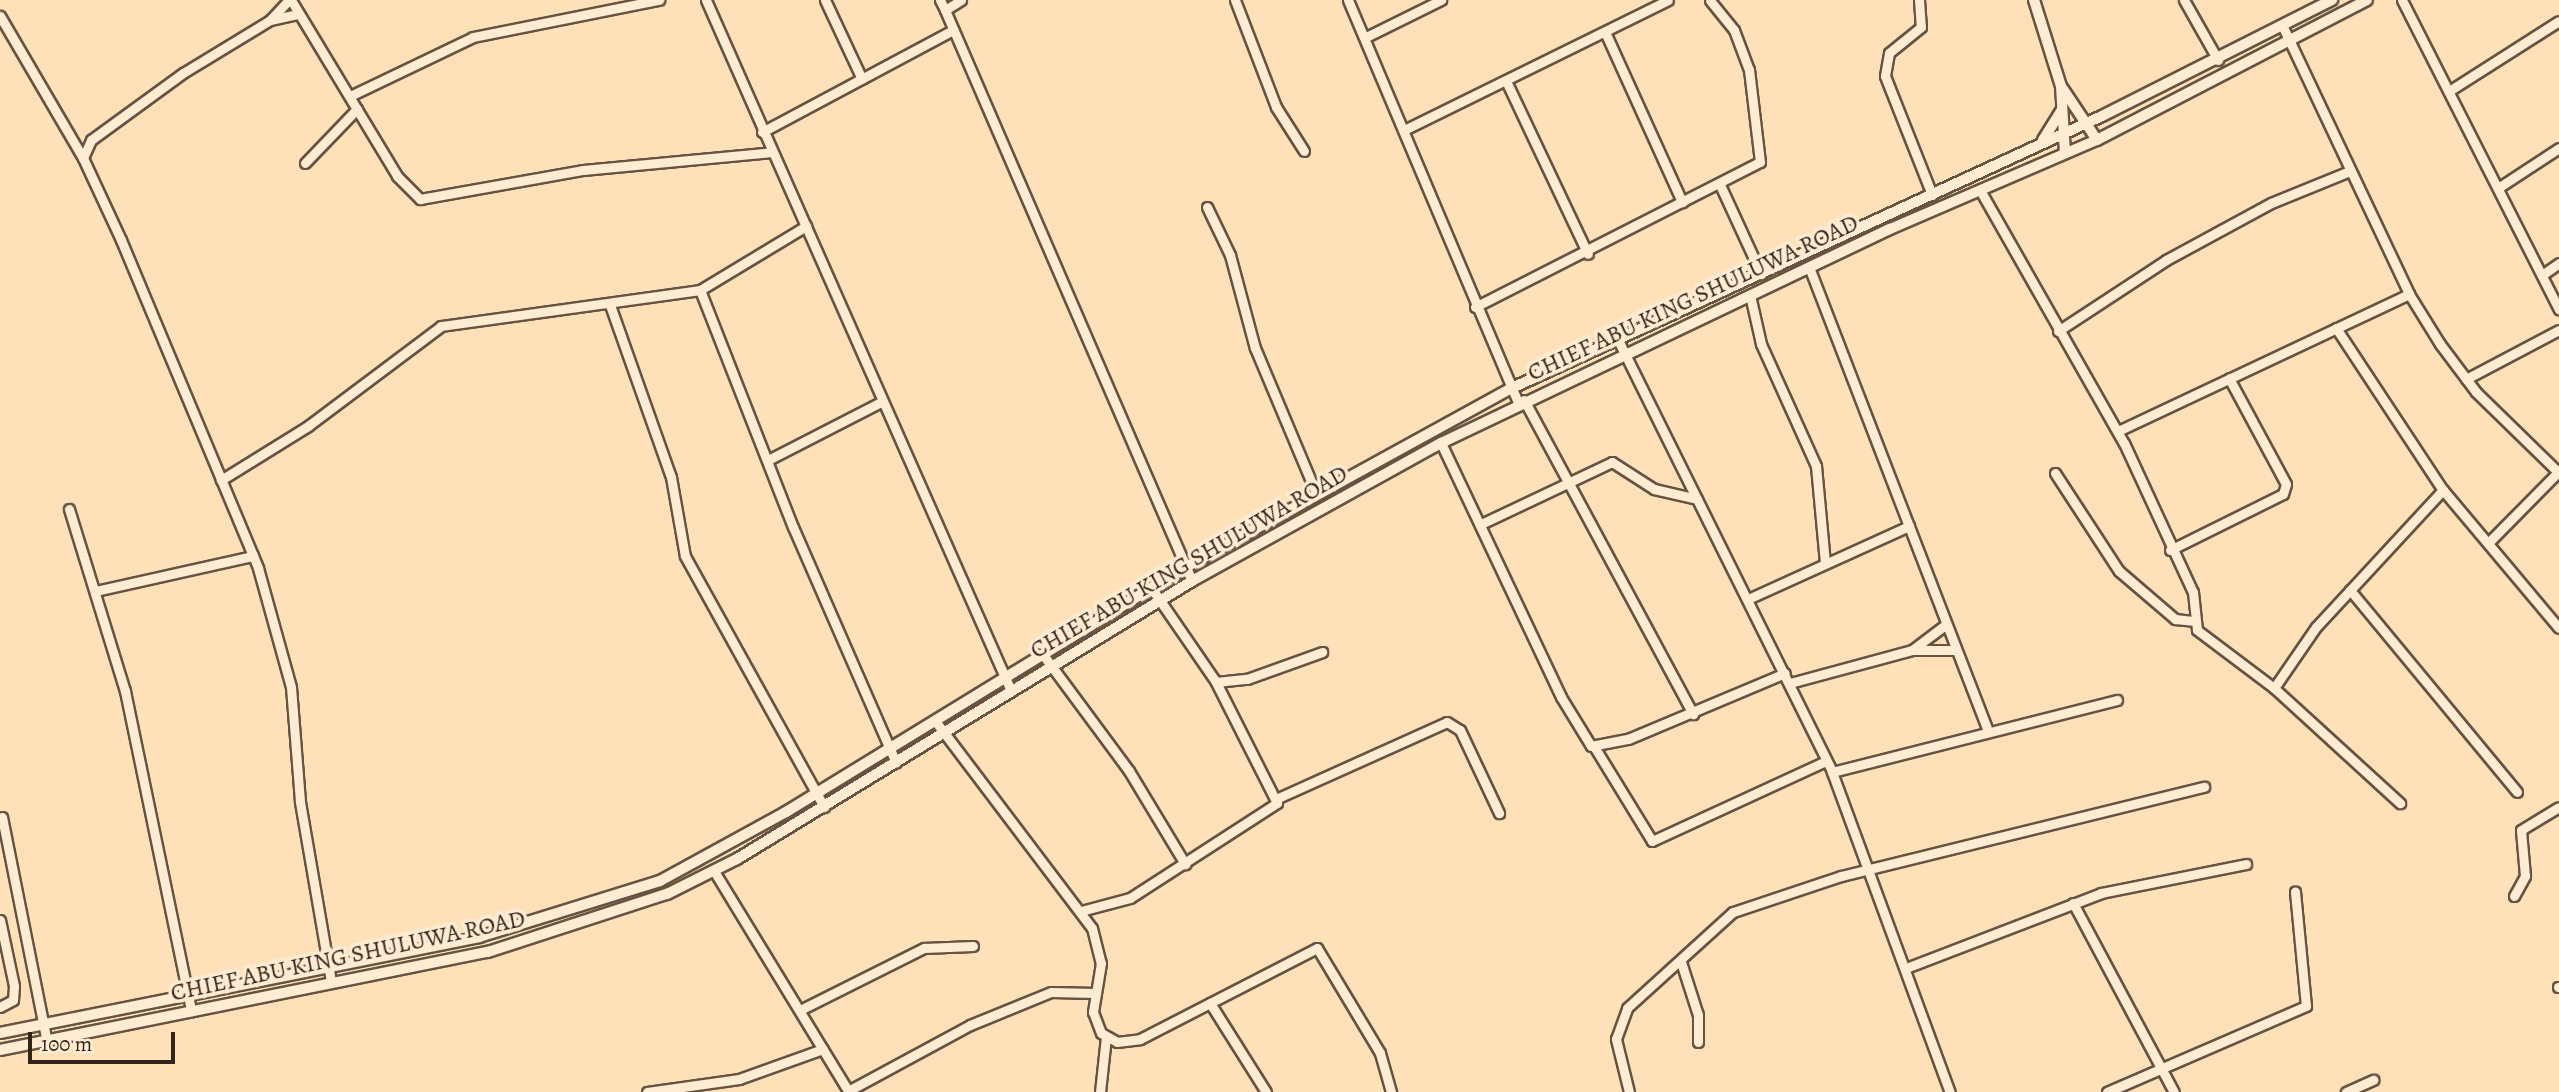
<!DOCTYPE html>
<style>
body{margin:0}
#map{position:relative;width:2559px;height:1092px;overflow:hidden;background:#ffe1b9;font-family:Alegreya,serif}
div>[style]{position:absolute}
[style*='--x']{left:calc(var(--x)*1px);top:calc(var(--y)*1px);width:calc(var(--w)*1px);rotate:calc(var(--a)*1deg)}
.roads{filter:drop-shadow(2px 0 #665342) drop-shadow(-2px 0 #665342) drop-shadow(0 2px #665342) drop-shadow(0 -2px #665342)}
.minor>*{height:9px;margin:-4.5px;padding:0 4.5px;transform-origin:4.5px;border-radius:4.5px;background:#ffecd2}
.tertiary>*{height:10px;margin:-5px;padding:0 5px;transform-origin:5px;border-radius:5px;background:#ffecd2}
span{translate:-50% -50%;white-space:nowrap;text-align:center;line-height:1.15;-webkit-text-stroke:7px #ffecd2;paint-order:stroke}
.street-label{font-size:24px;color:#33241b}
.scale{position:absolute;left:28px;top:1032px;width:147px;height:32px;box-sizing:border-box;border:4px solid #33241b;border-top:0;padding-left:9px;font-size:21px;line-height:24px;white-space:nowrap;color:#33241b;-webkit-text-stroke:5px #ffecd2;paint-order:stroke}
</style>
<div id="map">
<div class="roads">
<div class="minor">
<i style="--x:291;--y:0;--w:205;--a:58.9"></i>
<i style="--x:397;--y:176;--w:33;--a:45"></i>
<i style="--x:420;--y:199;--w:166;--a:-10.1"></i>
<i style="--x:583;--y:170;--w:190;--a:-5.4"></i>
<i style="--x:706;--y:0;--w:755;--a:66.18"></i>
<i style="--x:825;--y:0;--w:87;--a:64.9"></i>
<i style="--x:940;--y:0;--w:11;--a:63"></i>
<i style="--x:945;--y:10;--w:19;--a:-32"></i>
<i style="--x:1235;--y:0;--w:115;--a:69"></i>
<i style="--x:1276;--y:107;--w:52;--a:57.5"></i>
<i style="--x:1348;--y:0;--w:437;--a:67.1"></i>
<i style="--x:1919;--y:0;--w:27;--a:86"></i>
<i style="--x:1921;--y:27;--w:41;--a:140.9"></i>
<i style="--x:1889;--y:53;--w:23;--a:100"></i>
<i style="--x:1885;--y:76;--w:128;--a:68.4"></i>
<i style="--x:2184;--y:0;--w:69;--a:60.5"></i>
<i style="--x:2402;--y:0;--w:347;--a:63.1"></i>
<i style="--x:945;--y:10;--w:622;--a:66.61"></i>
<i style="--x:0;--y:16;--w:164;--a:59.7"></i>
<i style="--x:83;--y:158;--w:90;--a:65.1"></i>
<i style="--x:121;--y:240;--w:355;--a:67.3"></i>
<i style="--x:258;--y:568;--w:123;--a:74.5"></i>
<i style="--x:291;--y:687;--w:115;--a:85.5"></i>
<i style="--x:300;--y:802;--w:183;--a:80.2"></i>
<i style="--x:271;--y:19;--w:26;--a:-47"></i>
<i style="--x:2283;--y:27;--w:295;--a:64.7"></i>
<i style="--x:2409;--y:294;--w:59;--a:58.2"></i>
<i style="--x:2440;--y:344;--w:60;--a:53.1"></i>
<i style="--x:2476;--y:392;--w:116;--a:44.3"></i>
<i style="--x:1605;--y:32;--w:187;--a:65.6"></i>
<i style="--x:1366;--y:37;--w:84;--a:-26.3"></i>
<i style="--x:1507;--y:83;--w:189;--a:64.7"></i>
<i style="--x:2449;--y:91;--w:130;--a:-32.5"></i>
<i style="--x:350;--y:96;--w:136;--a:-25.6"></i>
<i style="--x:473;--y:37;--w:190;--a:-11.3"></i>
<i style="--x:1404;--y:130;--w:294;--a:-26.2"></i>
<i style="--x:762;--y:132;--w:217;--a:-28.1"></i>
<i style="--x:83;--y:158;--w:20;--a:-66"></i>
<i style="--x:91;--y:140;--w:114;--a:-36.1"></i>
<i style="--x:183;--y:73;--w:102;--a:-31.3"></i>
<i style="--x:270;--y:20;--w:29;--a:-12"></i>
<i style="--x:305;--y:163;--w:75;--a:-46.1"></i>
<i style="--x:1721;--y:187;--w:96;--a:65.3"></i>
<i style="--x:2498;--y:188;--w:73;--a:-33.3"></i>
<i style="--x:1980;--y:190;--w:291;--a:60.4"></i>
<i style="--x:2124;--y:443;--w:164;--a:65.2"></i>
<i style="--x:2193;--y:592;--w:38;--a:84"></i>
<i style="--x:2197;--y:630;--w:96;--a:37"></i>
<i style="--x:2274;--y:688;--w:171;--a:42.4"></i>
<i style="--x:1207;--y:207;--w:53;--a:64.4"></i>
<i style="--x:1230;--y:255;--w:96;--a:75"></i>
<i style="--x:1255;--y:348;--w:157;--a:67.2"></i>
<i style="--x:1809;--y:267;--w:498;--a:68.9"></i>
<i style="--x:2542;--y:275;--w:21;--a:-35"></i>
<i style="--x:700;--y:290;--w:255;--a:68.6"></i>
<i style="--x:793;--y:527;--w:257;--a:66.4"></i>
<i style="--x:1750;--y:295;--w:50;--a:77.3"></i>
<i style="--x:1761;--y:344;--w:134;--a:65.7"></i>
<i style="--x:1816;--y:466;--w:97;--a:84.7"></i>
<i style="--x:610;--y:305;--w:182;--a:70.5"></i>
<i style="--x:671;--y:477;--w:80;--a:80"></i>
<i style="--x:685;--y:556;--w:287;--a:61"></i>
<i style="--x:1475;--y:307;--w:320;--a:-27"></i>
<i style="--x:1760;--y:162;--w:93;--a:-96.8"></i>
<i style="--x:1749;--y:70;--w:43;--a:-110.6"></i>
<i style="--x:1734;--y:30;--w:38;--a:-129"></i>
<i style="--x:2336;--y:328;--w:194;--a:56.6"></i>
<i style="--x:2443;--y:490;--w:180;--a:50"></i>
<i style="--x:2058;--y:331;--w:129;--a:-33.3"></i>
<i style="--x:2166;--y:260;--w:119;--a:-28.5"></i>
<i style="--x:2271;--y:203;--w:85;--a:-22.1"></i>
<i style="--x:1618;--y:340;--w:482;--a:63.6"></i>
<i style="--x:1832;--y:772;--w:341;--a:69.8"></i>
<i style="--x:2466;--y:379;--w:105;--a:-27.8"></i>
<i style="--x:1524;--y:400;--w:357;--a:61.7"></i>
<i style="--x:2118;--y:431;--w:322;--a:-25.2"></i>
<i style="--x:1441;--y:443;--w:281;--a:64.7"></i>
<i style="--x:1561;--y:697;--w:57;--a:58.5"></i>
<i style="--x:1591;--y:746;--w:38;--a:-11"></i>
<i style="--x:1628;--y:739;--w:170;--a:-22.8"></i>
<i style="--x:768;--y:460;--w:127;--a:-27.2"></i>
<i style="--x:2055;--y:473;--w:117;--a:56.9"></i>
<i style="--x:2119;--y:571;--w:74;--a:40.6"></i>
<i style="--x:2175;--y:619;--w:18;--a:6"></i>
<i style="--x:221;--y:480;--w:102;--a:-31.8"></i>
<i style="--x:308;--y:426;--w:166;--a:-36.9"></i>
<i style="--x:441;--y:326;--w:261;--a:-7.9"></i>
<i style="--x:700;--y:290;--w:124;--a:-31.1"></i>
<i style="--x:69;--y:509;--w:190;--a:72.9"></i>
<i style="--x:125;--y:691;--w:327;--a:78.3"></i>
<i style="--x:1481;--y:524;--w:145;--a:-25.3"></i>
<i style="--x:1612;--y:462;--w:50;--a:32.7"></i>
<i style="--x:1654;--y:489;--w:44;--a:13.1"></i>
<i style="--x:2488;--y:543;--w:100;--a:-45.4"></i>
<i style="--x:2170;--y:550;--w:126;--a:-26.4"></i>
<i style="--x:2283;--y:494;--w:10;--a:-73"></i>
<i style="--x:2286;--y:484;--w:120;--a:-118.3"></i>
<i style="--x:2350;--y:590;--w:262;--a:50.4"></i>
<i style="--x:96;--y:591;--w:161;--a:-12.6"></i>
<i style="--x:1748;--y:599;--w:177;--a:-24.4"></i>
<i style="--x:1912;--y:650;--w:40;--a:-37"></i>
<i style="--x:1044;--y:656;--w:143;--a:53.5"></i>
<i style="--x:1129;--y:771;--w:109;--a:58.9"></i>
<i style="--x:1216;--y:682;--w:31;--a:-6"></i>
<i style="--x:1247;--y:679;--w:80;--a:-19.8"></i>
<i style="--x:1790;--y:683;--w:126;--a:-15.1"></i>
<i style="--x:1912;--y:650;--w:41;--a:0"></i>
<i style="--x:2274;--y:688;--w:74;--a:-55.5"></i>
<i style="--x:2316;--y:627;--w:187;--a:-47.2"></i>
<i style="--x:936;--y:722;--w:258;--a:52.9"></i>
<i style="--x:1092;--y:928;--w:36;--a:76"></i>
<i style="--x:1101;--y:963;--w:50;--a:99.3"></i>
<i style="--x:1093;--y:1012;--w:22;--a:69"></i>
<i style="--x:1101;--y:1033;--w:18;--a:29"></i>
<i style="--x:1117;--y:1042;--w:23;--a:-7"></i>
<i style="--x:1140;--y:1039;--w:199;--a:-27.2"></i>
<i style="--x:1317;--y:948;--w:122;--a:59"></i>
<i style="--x:1380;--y:1053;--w:41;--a:74.2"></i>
<i style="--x:1595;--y:748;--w:109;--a:58.5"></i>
<i style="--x:1652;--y:841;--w:192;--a:-24.7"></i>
<i style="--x:1832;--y:772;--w:294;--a:-14.2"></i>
<i style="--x:1278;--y:798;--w:185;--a:-24.2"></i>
<i style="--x:1447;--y:722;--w:15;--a:32"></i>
<i style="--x:1460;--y:730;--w:92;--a:64.8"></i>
<i style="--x:2;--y:817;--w:229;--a:78.7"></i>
<i style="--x:714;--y:871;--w:259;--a:58.6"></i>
<i style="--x:2514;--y:896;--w:23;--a:-61"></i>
<i style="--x:2525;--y:876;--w:46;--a:-95"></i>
<i style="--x:2521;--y:830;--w:44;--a:-31.2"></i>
<i style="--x:2073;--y:903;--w:214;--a:61.9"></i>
<i style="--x:1081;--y:911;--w:51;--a:-14.9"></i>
<i style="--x:1130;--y:898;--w:175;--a:-32.9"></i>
<i style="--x:1277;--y:803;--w:136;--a:-116.8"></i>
<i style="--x:1216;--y:682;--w:113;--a:-124.5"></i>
<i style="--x:0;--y:920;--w:67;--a:78"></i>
<i style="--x:14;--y:986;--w:14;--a:94"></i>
<i style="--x:13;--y:1000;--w:15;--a:152"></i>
<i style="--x:1681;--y:962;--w:56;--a:72.2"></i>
<i style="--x:1698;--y:1015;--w:27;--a:90"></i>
<i style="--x:1906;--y:968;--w:209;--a:-21"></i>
<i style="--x:2101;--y:893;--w:148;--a:-11.3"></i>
<i style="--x:2558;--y:987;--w:1;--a:0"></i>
<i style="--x:1210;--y:1003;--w:105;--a:57.8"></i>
<i style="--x:800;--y:1010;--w:139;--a:-26.6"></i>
<i style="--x:924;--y:948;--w:49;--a:-2.3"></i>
<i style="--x:848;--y:1091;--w:139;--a:-28.4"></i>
<i style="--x:970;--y:1025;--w:87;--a:-22.2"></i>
<i style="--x:1051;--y:992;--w:45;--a:1.3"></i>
<i style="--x:647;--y:1092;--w:93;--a:-8"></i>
<i style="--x:739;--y:1079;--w:89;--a:-19.7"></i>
<i style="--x:1100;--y:1092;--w:55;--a:-83.8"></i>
<i style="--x:1629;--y:1092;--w:55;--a:-103.8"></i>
<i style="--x:1616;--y:1039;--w:33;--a:-70"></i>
<i style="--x:1627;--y:1008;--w:143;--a:-42.2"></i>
<i style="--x:1733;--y:912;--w:114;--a:-18.4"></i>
<i style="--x:1841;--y:876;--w:374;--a:-13.8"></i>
<i style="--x:2107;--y:1092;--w:217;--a:-23.4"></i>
<i style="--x:2306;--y:1006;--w:115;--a:-95.5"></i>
<i style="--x:2346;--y:1092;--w:30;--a:-24"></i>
</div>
<div class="tertiary">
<i style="--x:2034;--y:0;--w:90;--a:72.6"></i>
<i style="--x:2061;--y:86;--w:67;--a:86.6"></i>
<i style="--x:2063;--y:89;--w:61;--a:56.3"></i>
<i style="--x:2043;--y:140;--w:36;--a:-58"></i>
<i style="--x:0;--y:1033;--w:489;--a:-11.3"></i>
<i style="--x:479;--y:937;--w:189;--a:-17.2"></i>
<i style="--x:660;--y:881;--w:144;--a:-28.7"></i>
<i style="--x:786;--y:812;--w:469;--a:-31.5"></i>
<i style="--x:1186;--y:567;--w:372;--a:-28.8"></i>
<i style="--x:1512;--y:388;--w:650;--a:-24.75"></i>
<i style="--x:2102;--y:116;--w:258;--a:-26.8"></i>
<i style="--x:0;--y:1050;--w:498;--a:-11.4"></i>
<i style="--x:488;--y:952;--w:188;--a:-18"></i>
<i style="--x:667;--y:894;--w:78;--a:-26.6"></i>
<i style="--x:737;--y:859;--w:533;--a:-31.42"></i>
<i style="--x:1192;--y:581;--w:285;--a:-29"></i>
<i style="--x:1441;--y:443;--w:497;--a:-25.5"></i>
<i style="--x:1890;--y:229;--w:225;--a:-23.3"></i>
<i style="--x:2097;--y:140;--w:304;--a:-27.4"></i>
</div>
</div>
<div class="street-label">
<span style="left:1693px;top:298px;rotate:-25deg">CHIEF ABU KING SHULUWA ROAD</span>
<span style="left:1189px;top:562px;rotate:-30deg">CHIEF ABU KING SHULUWA ROAD</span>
<span style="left:348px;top:956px;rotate:-12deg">CHIEF ABU KING SHULUWA ROAD</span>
</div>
<div class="scale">100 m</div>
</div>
